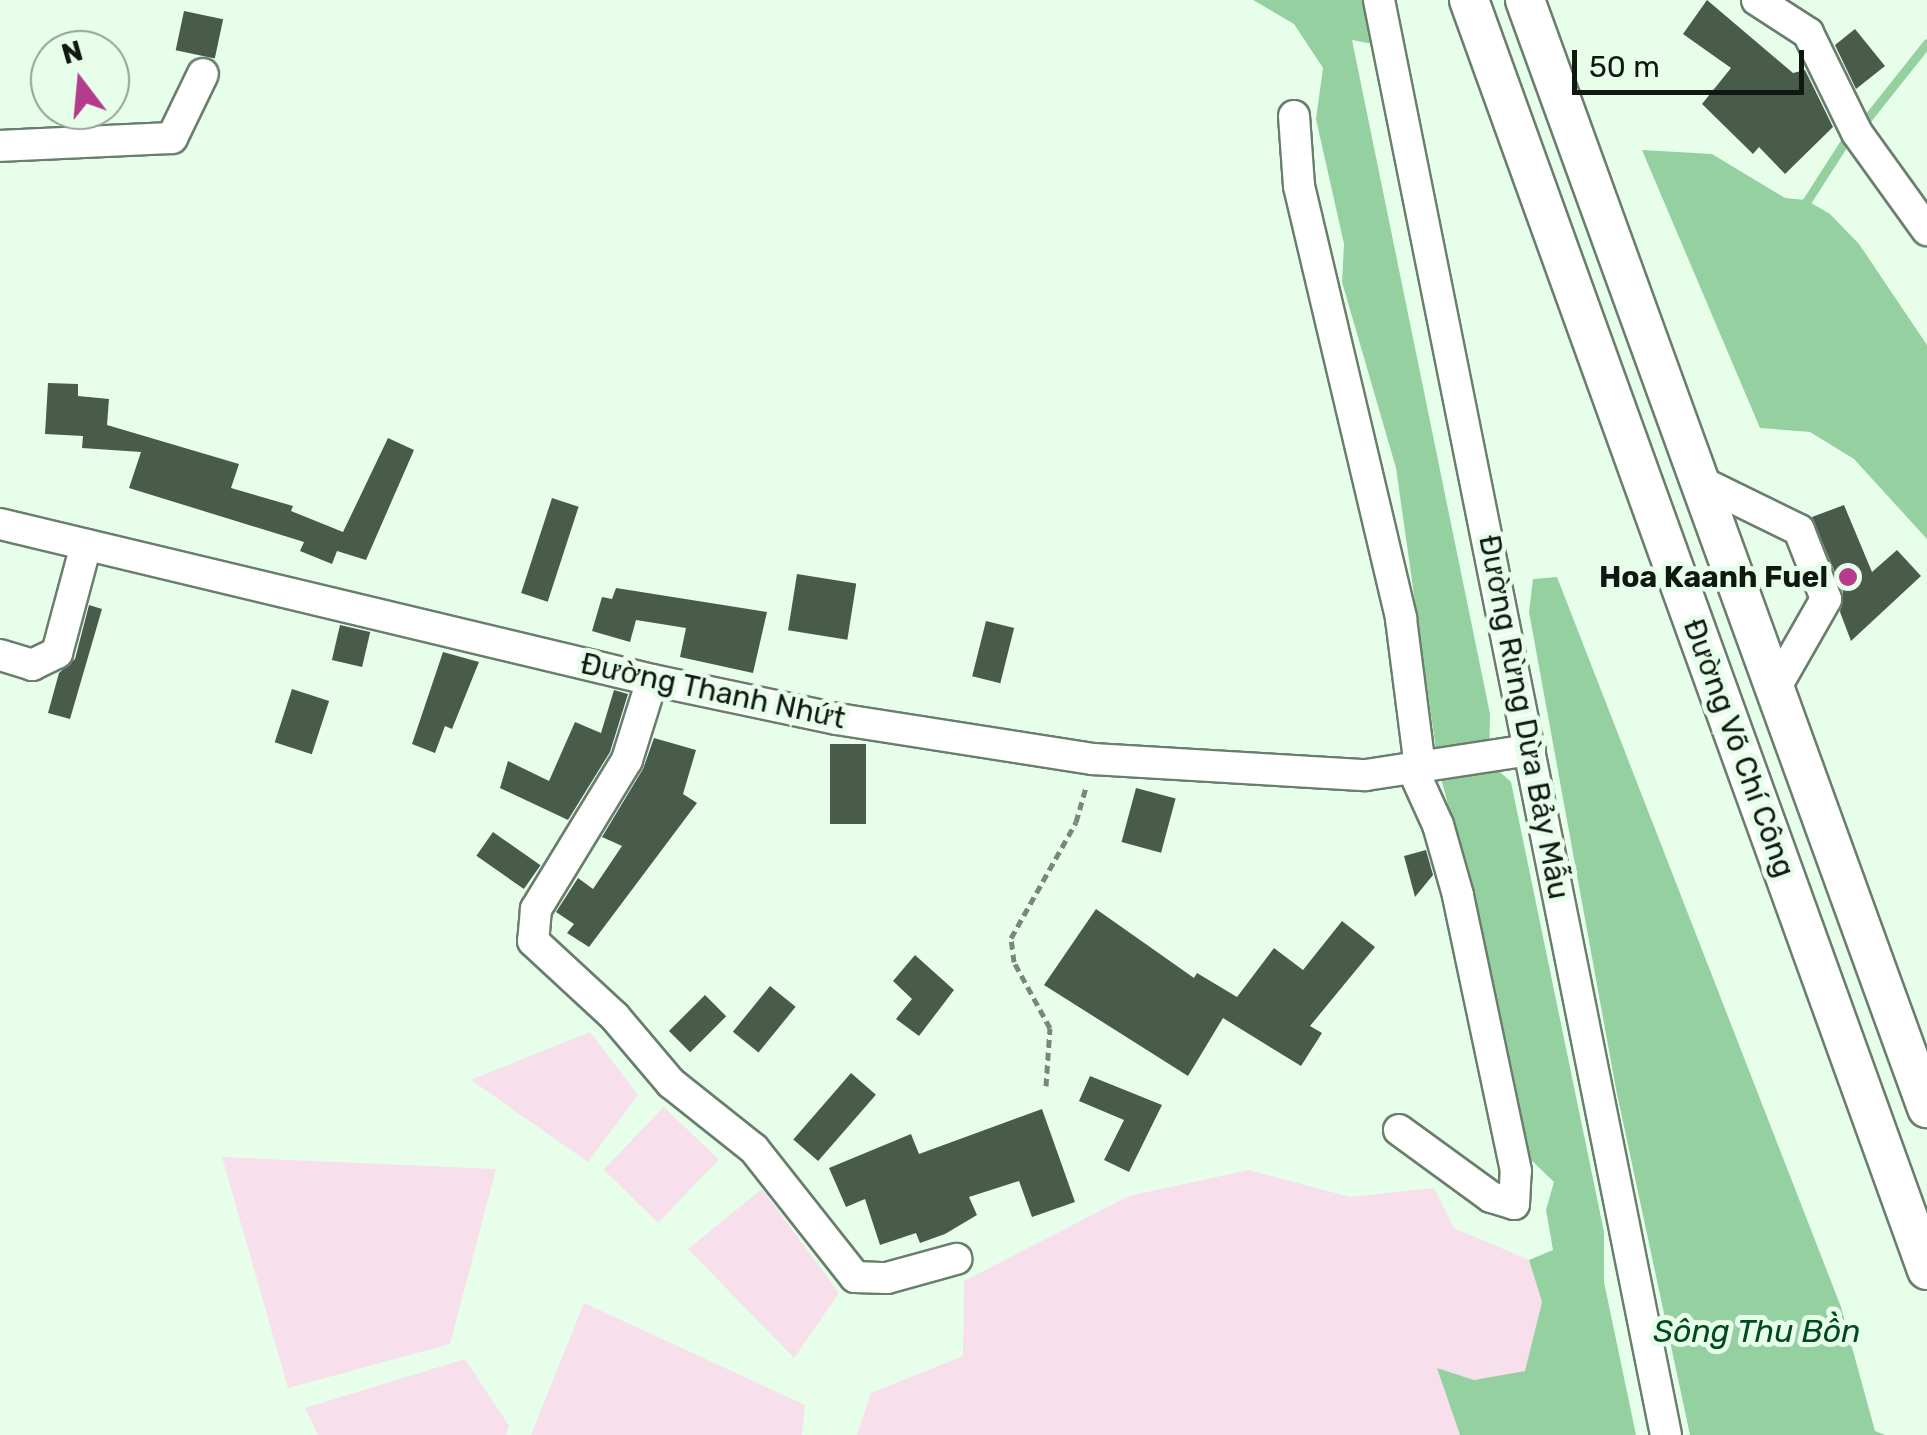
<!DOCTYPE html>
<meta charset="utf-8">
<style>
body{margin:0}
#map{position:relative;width:1927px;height:1435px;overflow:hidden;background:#e7feeb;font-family:Rubik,sans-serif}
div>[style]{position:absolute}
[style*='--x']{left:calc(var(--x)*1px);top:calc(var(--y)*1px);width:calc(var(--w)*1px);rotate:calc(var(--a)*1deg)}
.green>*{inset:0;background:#f7dfec;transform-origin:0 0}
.water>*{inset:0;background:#95d1a0}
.stream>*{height:9px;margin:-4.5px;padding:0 4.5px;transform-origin:4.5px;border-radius:4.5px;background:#95d1a0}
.building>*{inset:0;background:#495c4c;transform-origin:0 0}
.path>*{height:5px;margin-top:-2.5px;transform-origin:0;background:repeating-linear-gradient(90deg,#79887c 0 8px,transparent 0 13px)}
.roads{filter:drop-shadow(2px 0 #6a7e6d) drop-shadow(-2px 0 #6a7e6d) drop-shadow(0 2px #6a7e6d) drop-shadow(0 -2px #6a7e6d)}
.minor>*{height:30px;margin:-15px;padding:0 15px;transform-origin:15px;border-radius:15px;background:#fff}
.major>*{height:38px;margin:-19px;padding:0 19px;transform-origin:19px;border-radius:19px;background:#fff}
.dots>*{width:28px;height:28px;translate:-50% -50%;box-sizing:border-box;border:5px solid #e7feeb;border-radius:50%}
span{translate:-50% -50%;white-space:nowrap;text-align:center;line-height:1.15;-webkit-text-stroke:10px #e7feeb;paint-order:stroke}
.poi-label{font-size:30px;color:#101812;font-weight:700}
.right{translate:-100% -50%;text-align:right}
.street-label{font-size:30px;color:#101812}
.water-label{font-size:32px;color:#014a1e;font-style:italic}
.north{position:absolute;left:30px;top:30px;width:100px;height:100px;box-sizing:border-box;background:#e7feeb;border:2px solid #91a294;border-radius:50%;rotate:344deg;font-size:28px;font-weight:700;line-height:40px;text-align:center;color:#101812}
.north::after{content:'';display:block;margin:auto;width:35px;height:45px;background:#b53b8d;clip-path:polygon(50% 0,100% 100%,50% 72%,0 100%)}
.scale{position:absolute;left:1572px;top:50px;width:232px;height:45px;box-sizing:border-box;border:5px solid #101812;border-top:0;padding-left:12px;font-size:30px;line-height:35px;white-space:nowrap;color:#101812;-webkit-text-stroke:8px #e7feeb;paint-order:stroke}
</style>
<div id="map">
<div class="green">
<i style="clip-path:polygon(590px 1032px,638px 1095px,588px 1162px,471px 1080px)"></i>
<i style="left:664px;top:1107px;width:76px;height:87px;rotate:44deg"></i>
<i style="clip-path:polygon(222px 1157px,496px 1169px,450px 1344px,288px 1388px)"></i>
<i style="clip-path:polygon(1249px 1170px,1350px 1197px,1434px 1188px,1454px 1228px,1529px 1260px,1542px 1302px,1525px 1372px,1474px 1380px,1438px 1369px,1460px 1435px,857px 1435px,871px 1393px,963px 1356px,964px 1281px,1129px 1196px)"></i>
<i style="clip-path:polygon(762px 1189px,839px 1293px,794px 1358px,688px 1249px)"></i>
<i style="clip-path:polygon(584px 1303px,805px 1405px,802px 1435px,531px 1435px)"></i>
<i style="clip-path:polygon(465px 1359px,509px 1426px,506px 1435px,318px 1435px,305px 1408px)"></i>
</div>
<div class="water">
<i style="clip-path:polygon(1253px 0,1370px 0,1384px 46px,1352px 40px,1490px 714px,1489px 762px,1511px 782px,1604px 1232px,1604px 1282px,1636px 1435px,1460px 1435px,1437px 1368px,1474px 1380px,1525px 1371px,1542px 1302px,1529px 1260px,1553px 1250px,1546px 1210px,1554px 1182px,1529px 1158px,1481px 926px,1439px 771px,1396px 468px,1342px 282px,1344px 244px,1316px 119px,1323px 68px,1294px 24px)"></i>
<i style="clip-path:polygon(1642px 150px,1712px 154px,1785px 198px,1806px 200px,1830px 214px,1859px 244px,1927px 345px,1927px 539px,1854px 459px,1810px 432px,1760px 428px)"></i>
<i style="clip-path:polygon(1557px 577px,1841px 1307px,1875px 1431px,1885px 1435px,1690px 1435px,1616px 1089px,1529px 612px,1533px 579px)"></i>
</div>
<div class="stream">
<i style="--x:1866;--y:120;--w:98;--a:-51.6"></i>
<i style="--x:1801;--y:210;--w:83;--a:-57.3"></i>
</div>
<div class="building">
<i style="clip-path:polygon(1707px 0,1793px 73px,1805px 70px,1833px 127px,1785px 174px,1759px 147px,1753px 154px,1702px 104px,1731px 68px,1683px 34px)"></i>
<i style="left:184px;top:11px;width:40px;height:40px;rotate:12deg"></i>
<i style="clip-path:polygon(1855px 29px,1885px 66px,1856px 89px,1835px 45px)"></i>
<i style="clip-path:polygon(48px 383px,78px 384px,78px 396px,109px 399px,107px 425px,239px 464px,231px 488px,293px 506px,291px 511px,343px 532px,388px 438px,414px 450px,366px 560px,337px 551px,332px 564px,300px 551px,304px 542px,129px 488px,141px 452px,82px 448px,83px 436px,45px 434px)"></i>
<i style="left:552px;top:498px;width:28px;height:100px;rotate:18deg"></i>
<i style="clip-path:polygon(1844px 505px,1872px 572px,1897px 550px,1921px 576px,1851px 641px,1840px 612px,1843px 592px,1812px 517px)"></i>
<i style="left:797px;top:574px;width:60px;height:57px;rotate:9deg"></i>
<i style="clip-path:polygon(616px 588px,767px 612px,753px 673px,680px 657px,686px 628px,636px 620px,630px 642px,592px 631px,602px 597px,612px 599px)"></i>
<i style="clip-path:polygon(89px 605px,102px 609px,70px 719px,48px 713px,59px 673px,75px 659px)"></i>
<i style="left:986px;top:621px;width:29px;height:57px;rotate:14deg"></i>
<i style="left:340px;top:625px;width:31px;height:36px;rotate:13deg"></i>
<i style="clip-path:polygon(443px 652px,479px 662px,452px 729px,445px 726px,435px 753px,412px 744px)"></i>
<i style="left:292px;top:689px;width:39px;height:56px;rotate:18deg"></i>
<i style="clip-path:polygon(614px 690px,628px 694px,610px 752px,568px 820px,500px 788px,508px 761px,549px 781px,575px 722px,601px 733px)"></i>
<i style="clip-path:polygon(654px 738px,696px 750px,683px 794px,697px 803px,589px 947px,567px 933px,574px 924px,556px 912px,578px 878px,593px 889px,622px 846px,602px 837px,643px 769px)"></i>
<i style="left:830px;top:744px;width:36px;height:80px"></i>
<i style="left:1136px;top:788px;width:41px;height:56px;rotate:15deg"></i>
<i style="left:493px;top:832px;width:58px;height:29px;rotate:35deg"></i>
<i style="clip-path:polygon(1426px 850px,1433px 875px,1415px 897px,1404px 856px)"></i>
<i style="clip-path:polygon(1096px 909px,1194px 978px,1197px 973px,1237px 997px,1274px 948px,1303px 970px,1342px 921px,1375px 947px,1310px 1026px,1322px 1033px,1301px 1066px,1223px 1018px,1188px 1076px,1044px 985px)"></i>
<i style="clip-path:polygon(915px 955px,954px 990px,919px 1036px,896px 1019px,912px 999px,893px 981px)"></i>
<i style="left:770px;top:986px;width:33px;height:59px;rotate:39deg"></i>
<i style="left:705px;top:995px;width:30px;height:51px;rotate:45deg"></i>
<i style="left:851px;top:1073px;width:33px;height:88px;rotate:41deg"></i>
<i style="clip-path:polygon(1090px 1076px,1162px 1105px,1129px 1172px,1104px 1160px,1124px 1120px,1079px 1101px)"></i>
<i style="clip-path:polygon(1042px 1109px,1075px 1202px,1032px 1217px,1019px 1181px,969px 1197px,977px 1215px,945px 1234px,920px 1243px,916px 1233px,880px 1245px,865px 1199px,846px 1207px,829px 1168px,911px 1134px,919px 1154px)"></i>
</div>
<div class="path">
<i style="--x:1046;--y:1086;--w:58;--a:-86.1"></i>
<i style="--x:1050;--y:1028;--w:75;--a:-118.6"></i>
<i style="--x:1014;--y:962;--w:24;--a:-97"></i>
<i style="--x:1011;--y:938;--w:133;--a:-60.7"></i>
<i style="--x:1076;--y:822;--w:37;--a:-74"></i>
</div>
<div class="roads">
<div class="minor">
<i style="--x:1379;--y:0;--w:1463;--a:78.69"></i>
<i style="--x:1757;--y:0;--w:61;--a:32.9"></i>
<i style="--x:1808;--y:33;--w:111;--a:63.9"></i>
<i style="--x:1857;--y:133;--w:120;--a:54.2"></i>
<i style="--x:1294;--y:116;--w:70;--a:85.9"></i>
<i style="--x:1299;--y:186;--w:445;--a:76.7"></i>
<i style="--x:1401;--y:619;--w:150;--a:82.7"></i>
<i style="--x:0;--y:146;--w:172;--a:-2.7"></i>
<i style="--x:172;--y:138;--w:71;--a:-64.2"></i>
<i style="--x:1695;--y:479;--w:116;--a:26.1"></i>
<i style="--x:1799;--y:530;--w:74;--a:68.6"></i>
<i style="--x:1826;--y:599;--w:107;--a:119.7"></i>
<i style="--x:0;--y:524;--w:670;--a:13.46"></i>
<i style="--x:652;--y:680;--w:189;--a:11.9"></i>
<i style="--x:837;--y:719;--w:259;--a:8.9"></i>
<i style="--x:1093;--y:759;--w:273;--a:3.4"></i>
<i style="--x:1366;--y:775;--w:166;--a:-8.7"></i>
<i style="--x:0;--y:655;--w:34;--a:17"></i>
<i style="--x:32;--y:665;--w:28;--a:-26"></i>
<i style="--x:57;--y:653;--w:112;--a:-75"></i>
<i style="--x:652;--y:680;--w:84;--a:107.4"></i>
<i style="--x:627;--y:760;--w:175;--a:121.4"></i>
<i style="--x:536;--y:909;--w:32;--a:95"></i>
<i style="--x:533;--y:941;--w:112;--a:42.8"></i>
<i style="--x:615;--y:1017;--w:87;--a:49.7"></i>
<i style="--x:671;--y:1083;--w:106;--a:38.5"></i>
<i style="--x:754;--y:1149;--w:163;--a:51.7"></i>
<i style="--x:855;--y:1277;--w:32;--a:2"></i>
<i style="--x:887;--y:1278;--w:72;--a:-15.4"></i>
<i style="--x:1399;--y:1130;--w:114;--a:36.1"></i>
<i style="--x:1491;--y:1197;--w:24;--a:17"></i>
<i style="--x:1514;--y:1204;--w:33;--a:-87"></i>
<i style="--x:1516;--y:1171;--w:282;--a:-101.9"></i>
<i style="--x:1458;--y:895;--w:73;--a:-105.9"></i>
<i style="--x:1438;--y:825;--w:60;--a:-114.4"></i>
</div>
<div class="major">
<i style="--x:1469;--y:0;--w:1350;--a:70.17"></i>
<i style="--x:1525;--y:0;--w:1179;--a:70.06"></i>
</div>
</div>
<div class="dots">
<i style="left:1848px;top:577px;background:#b53b8d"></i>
</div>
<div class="poi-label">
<span class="right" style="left:1828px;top:577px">Hoa Kaanh Fuel</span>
</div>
<div class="street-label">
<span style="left:713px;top:691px;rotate:12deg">Đường Thanh Nhứt</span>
<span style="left:1524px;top:717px;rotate:79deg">Đường Rừng Dừa Bảy Mẫu</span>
<span style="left:1739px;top:748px;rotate:70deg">Đường Võ Chí Công</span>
</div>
<div class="water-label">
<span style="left:1757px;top:1331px">Sông Thu Bồn</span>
</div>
<div class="north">N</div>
<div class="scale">50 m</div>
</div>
